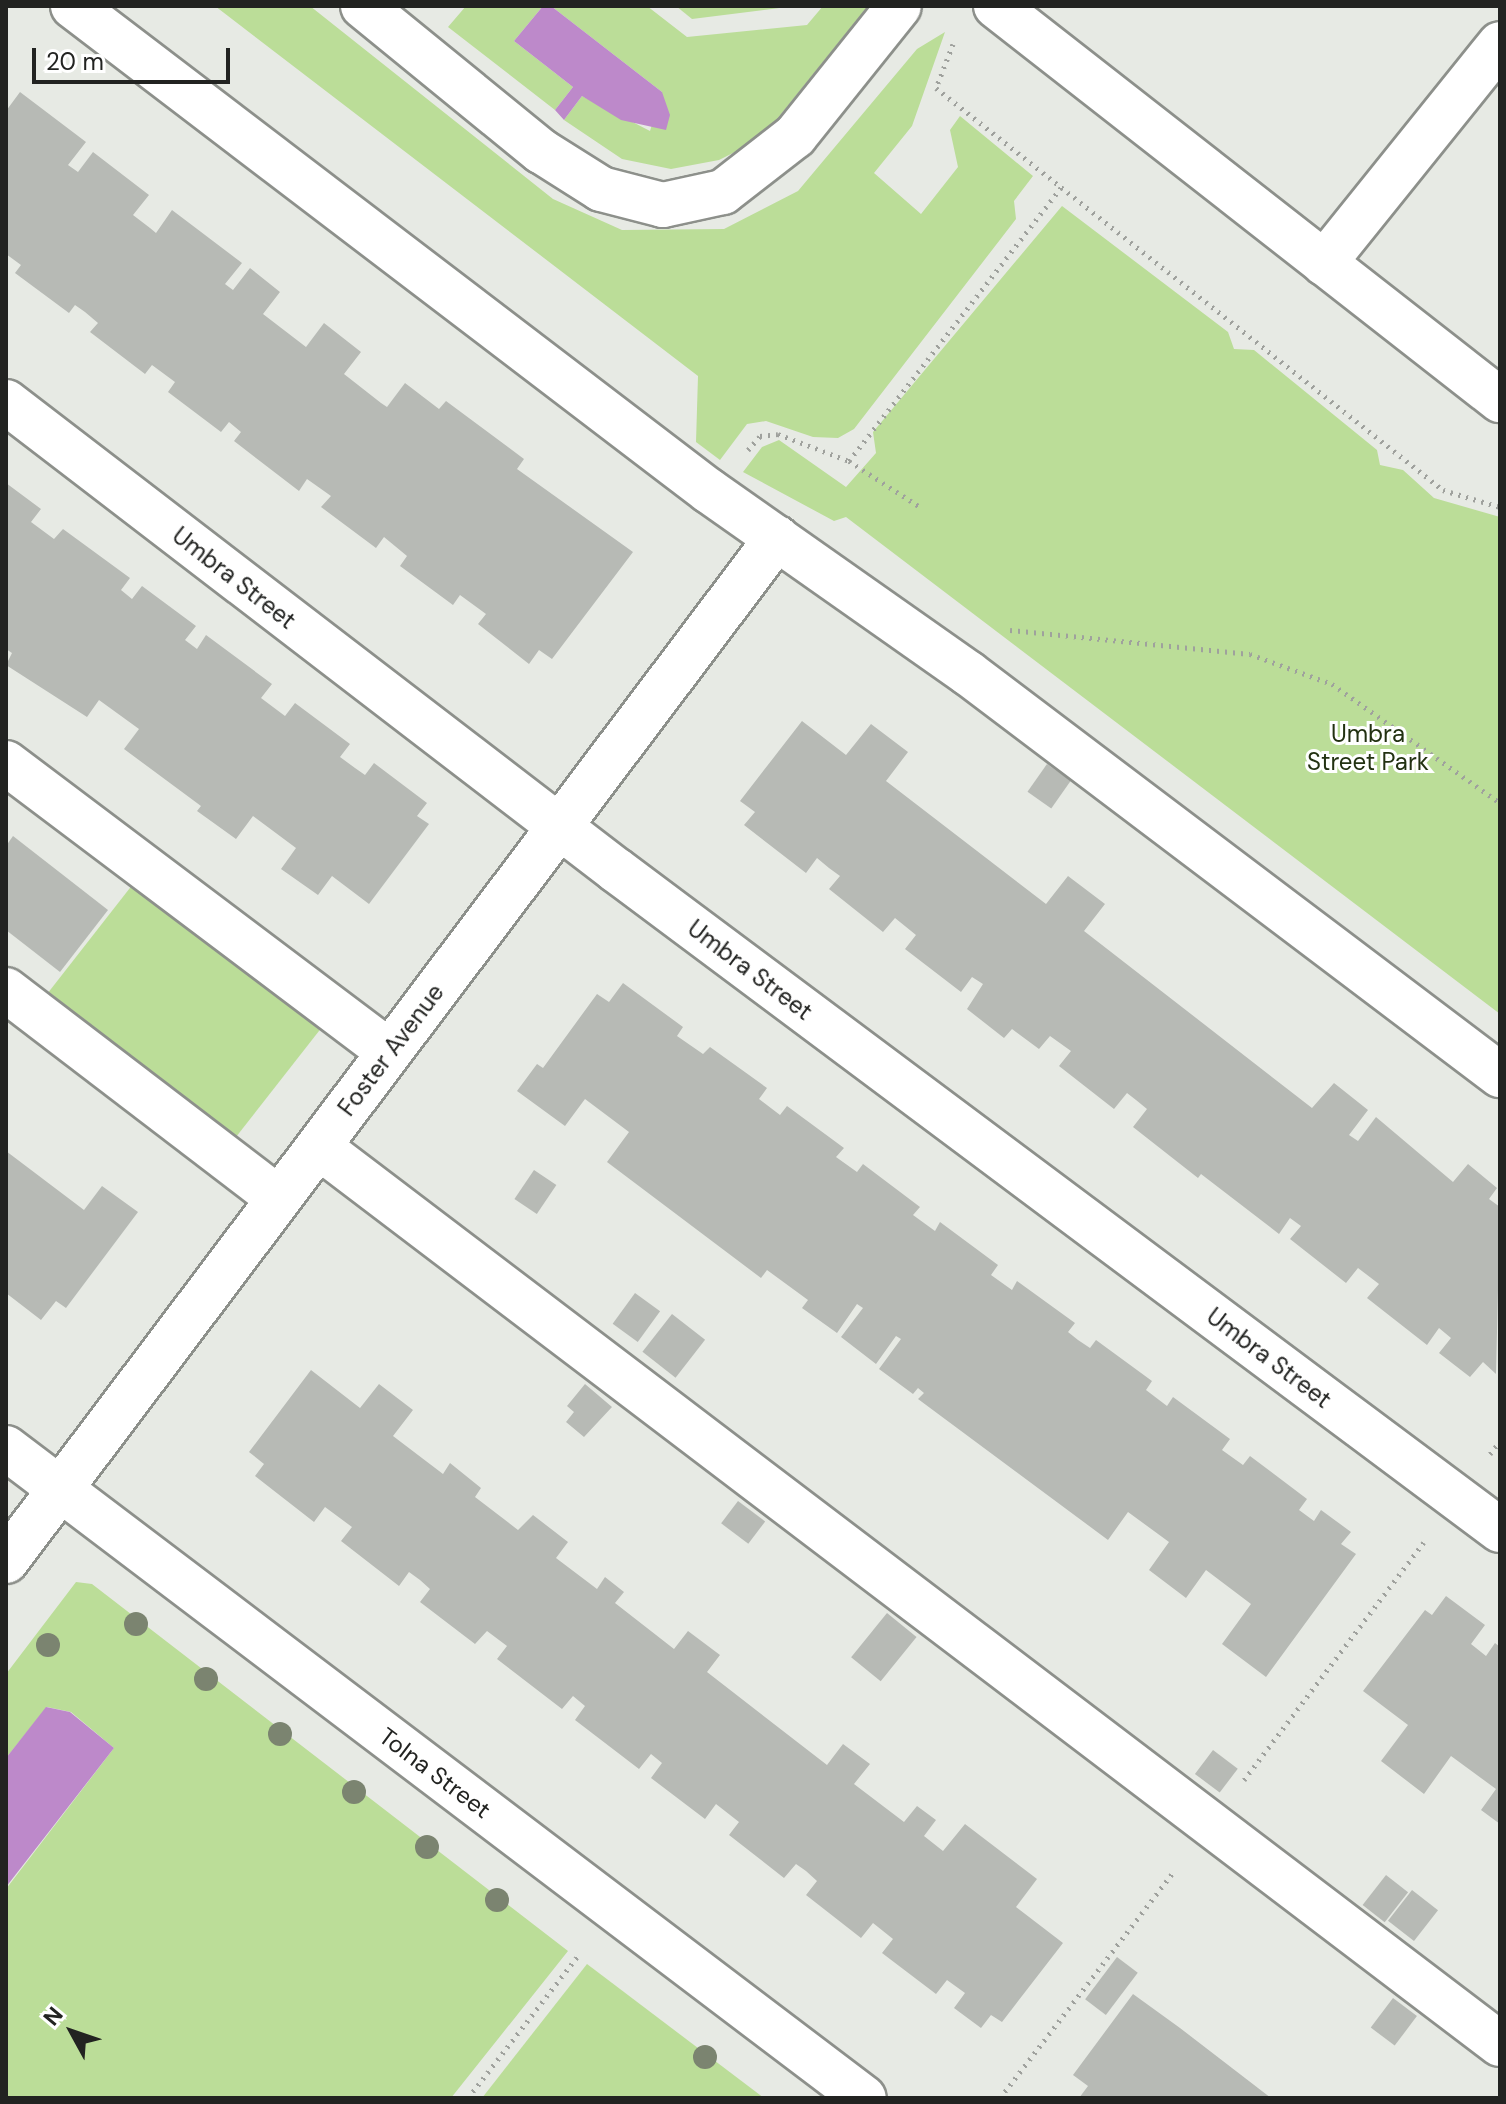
<!DOCTYPE html>
<style>
body{margin:0}
#map{position:relative;width:1506px;height:2104px;overflow:hidden;background:#e7eae4;font-family:"DM Sans",sans-serif}
div>[style]{position:absolute}
[style*='--x']{left:calc(var(--x)*1px);top:calc(var(--y)*1px);width:calc(var(--w)*1px);rotate:calc(var(--a)*1deg)}
.green>*{inset:0;background:#bbdd98;transform-origin:0 0}
.water>*{inset:0;background:#bd89ca}
.building>*{inset:0;background:#b7bab5;transform-origin:0 0}
.path>*{height:5px;margin-top:-2.5px;transform-origin:0;background:repeating-linear-gradient(90deg,#9fa19d 0 2px,transparent 0 8px)}
.roads{filter:drop-shadow(2px 0 #8d908b) drop-shadow(-2px 0 #8d908b) drop-shadow(0 2px #8d908b) drop-shadow(0 -2px #8d908b)}
.minor>*{height:44px;margin:-22px;padding:0 22px;transform-origin:22px;border-radius:22px;background:#fff}
.trees>*{width:24px;height:24px;margin:-12px;border-radius:50%;background:#7b8470}
span{translate:-50% -50%;white-space:nowrap;text-align:center;line-height:1.15;-webkit-text-stroke:6px #fff;paint-order:stroke}
.street-label{font-size:24px;color:#222321}
.park-label{font-size:24px;color:#223111}
.frame{position:absolute;inset:0;border:8px solid #222321;pointer-events:none}
.north{position:absolute;left:32px;top:1992px;width:80px;height:80px;-webkit-text-stroke:6px #fff;paint-order:stroke;rotate:310deg;font-size:22px;font-weight:700;line-height:32px;text-align:center;color:#222321}
.north::after{content:'';display:block;margin:auto;width:28px;height:36px;background:#222321;clip-path:polygon(50% 0,100% 100%,50% 72%,0 100%)}
.scale{position:absolute;left:32px;top:48px;width:198px;height:36px;box-sizing:border-box;border:4px solid #222321;border-top:0;padding-left:10px;font-size:24px;line-height:28px;white-space:nowrap;color:#222321;-webkit-text-stroke:6px #fff;paint-order:stroke}
</style>
<div id="map">
<div class="green">
<i style="clip-path:polygon(215px 6px,310px 6px,553px 199px,622px 230px,724px 229px,798px 191px,917px 49px,945px 32px,912px 126px,874px 173px,921px 214px,958px 167px,950px 130px,960px 116px,1033px 176px,1014px 201px,1016px 219px,854px 429px,838px 438px,813px 437px,766px 421px,747px 424px,720px 460px,696px 442px,698px 376px)"></i>
<i style="clip-path:polygon(466px 6px,543px 6px,514px 41px,573px 87px,555px 110px,448px 27px)"></i>
<i style="clip-path:polygon(551px 6px,647px 6px,687px 37px,807px 25px,823px 6px,868px 6px,761px 139px,719px 160px,671px 169px,622px 159px,564px 120px,582px 96px,650px 131px,662px 92px)"></i>
<i style="clip-path:polygon(676px 6px,795px 6px,692px 19px)"></i>
<i style="clip-path:polygon(1062px 206px,1228px 332px,1234px 349px,1254px 350px,1377px 450px,1380px 465px,1403px 470px,1434px 498px,1500px 517px,1500px 1014px,846px 517px,834px 521px,743px 472px,762px 447px,779px 440px,846px 487px,876px 453px,873px 432px)"></i>
<i style="left:133px;top:884px;width:237px;height:137px;rotate:38deg"></i>
<i style="clip-path:polygon(76px 1582px,92px 1584px,568px 1951px,451px 2098px,6px 2098px,6px 1889px,114px 1748px,71px 1712px,47px 1707px,6px 1758px,6px 1674px)"></i>
<i style="clip-path:polygon(587px 1964px,764px 2098px,482px 2098px)"></i>
</div>
<div class="water">
<i style="clip-path:polygon(543px 6px,551px 6px,662px 92px,670px 115px,666px 130px,621px 120px,582px 96px,564px 120px,555px 110px,573px 87px,514px 41px)"></i>
<i style="clip-path:polygon(46px 1707px,70px 1712px,114px 1748px,6px 1887px,6px 1758px)"></i>
</div>
<div class="building">
<i style="clip-path:polygon(20px 92px,86px 142px,68px 165px,78px 172px,93px 152px,149px 195px,133px 215px,150px 228px,156px 233px,172px 210px,242px 263px,225px 284px,233px 290px,250px 268px,280px 292px,263px 314px,306px 347px,324px 323px,361px 352px,344px 374px,381px 403px,387px 407px,405px 383px,439px 409px,446px 401px,524px 459px,517px 469px,633px 552px,552px 659px,539px 650px,529px 664px,478px 624px,486px 614px,460px 595px,453px 605px,400px 566px,407px 556px,384px 537px,376px 548px,321px 507px,331px 496px,307px 479px,299px 491px,234px 441px,241px 432px,229px 422px,221px 432px,168px 392px,175px 382px,152px 365px,145px 374px,90px 332px,98px 323px,85px 312px,75px 305px,69px 313px,15px 273px,21px 265px,6px 254px,6px 111px)"></i>
<i style="clip-path:polygon(6px 483px,41px 509px,31px 522px,54px 539px,63px 529px,130px 578px,121px 590px,132px 599px,142px 586px,196px 626px,185px 640px,197px 649px,206px 635px,272px 684px,261px 698px,285px 716px,295px 703px,350px 744px,340px 757px,355px 768px,365px 775px,374px 763px,427px 803px,417px 816px,429px 824px,369px 904px,332px 876px,318px 895px,281px 869px,296px 848px,253px 816px,236px 839px,197px 811px,201px 806px,124px 749px,139px 729px,99px 700px,87px 717px,6px 665px,12px 653px,6px 649px)"></i>
<i style="clip-path:polygon(802px 721px,846px 755px,871px 724px,908px 752px,886px 781px,1046px 904px,1068px 876px,1105px 904px,1084px 931px,1312px 1108px,1334px 1083px,1368px 1110px,1349px 1135px,1358px 1141px,1376px 1117px,1453px 1182px,1468px 1164px,1497px 1188px,1489px 1199px,1500px 1207px,1496px 1374px,1483px 1362px,1470px 1377px,1439px 1353px,1451px 1338px,1439px 1328px,1427px 1345px,1367px 1298px,1379px 1284px,1358px 1268px,1346px 1283px,1290px 1239px,1301px 1226px,1290px 1218px,1279px 1234px,1201px 1174px,1198px 1178px,1133px 1127px,1147px 1109px,1136px 1100px,1127px 1093px,1114px 1109px,1059px 1066px,1071px 1051px,1050px 1036px,1039px 1049px,1012px 1029px,1004px 1038px,967px 1009px,983px 984px,972px 977px,961px 992px,905px 949px,916px 935px,895px 918px,883px 932px,829px 889px,840px 876px,829px 868px,817px 858px,806px 873px,744px 825px,755px 812px,740px 801px)"></i>
<i style="left:1047px;top:764px;width:29px;height:34px;rotate:35deg"></i>
<i style="clip-path:polygon(13px 836px,108px 910px,60px 972px,6px 930px,6px 846px)"></i>
<i style="clip-path:polygon(623px 983px,683px 1027px,677px 1036px,703px 1054px,710px 1047px,767px 1088px,759px 1099px,780px 1115px,787px 1106px,844px 1148px,836px 1157px,857px 1172px,863px 1164px,920px 1207px,913px 1215px,935px 1231px,940px 1222px,998px 1265px,991px 1275px,1012px 1290px,1017px 1281px,1075px 1323px,1068px 1332px,1078px 1340px,1090px 1348px,1096px 1340px,1152px 1381px,1146px 1390px,1167px 1406px,1173px 1397px,1230px 1439px,1222px 1450px,1243px 1465px,1250px 1456px,1307px 1499px,1299px 1510px,1314px 1521px,1321px 1510px,1351px 1532px,1341px 1544px,1356px 1554px,1266px 1677px,1222px 1644px,1251px 1604px,1206px 1570px,1186px 1598px,1149px 1570px,1169px 1542px,1128px 1512px,1108px 1540px,918px 1399px,924px 1393px,918px 1388px,913px 1394px,879px 1369px,901px 1339px,896px 1336px,876px 1364px,841px 1337px,863px 1308px,857px 1304px,837px 1333px,802px 1308px,808px 1300px,767px 1270px,761px 1278px,607px 1162px,629px 1132px,585px 1099px,565px 1126px,517px 1091px,537px 1064px,543px 1068px,597px 994px,609px 1002px)"></i>
<i style="clip-path:polygon(6px 1151px,84px 1210px,102px 1186px,138px 1212px,66px 1308px,56px 1301px,41px 1320px,6px 1293px)"></i>
<i style="left:534px;top:1170px;width:27px;height:35px;rotate:34deg"></i>
<i style="left:635px;top:1293px;width:31px;height:38px;rotate:36deg"></i>
<i style="left:672px;top:1314px;width:42px;height:48px;rotate:38deg"></i>
<i style="clip-path:polygon(311px 1370px,360px 1408px,379px 1384px,413px 1410px,393px 1436px,443px 1474px,450px 1463px,481px 1488px,475px 1497px,518px 1530px,533px 1515px,568px 1542px,556px 1558px,597px 1589px,605px 1577px,624px 1592px,615px 1603px,674px 1649px,688px 1631px,720px 1655px,707px 1672px,827px 1765px,843px 1744px,870px 1764px,854px 1784px,904px 1822px,917px 1806px,936px 1820px,924px 1836px,943px 1851px,965px 1824px,1037px 1879px,1016px 1907px,1063px 1943px,1002px 2022px,991px 2015px,981px 2028px,954px 2008px,965px 1993px,947px 1980px,936px 1994px,882px 1953px,893px 1939px,873px 1923px,861px 1938px,806px 1895px,817px 1881px,806px 1871px,796px 1864px,784px 1878px,729px 1835px,739px 1822px,716px 1804px,705px 1819px,651px 1778px,662px 1763px,651px 1754px,639px 1769px,575px 1720px,585px 1706px,573px 1696px,562px 1709px,497px 1659px,507px 1646px,487px 1631px,475px 1644px,420px 1602px,430px 1589px,420px 1580px,409px 1572px,399px 1586px,341px 1541px,352px 1527px,325px 1507px,314px 1522px,255px 1476px,264px 1464px,249px 1452px)"></i>
<i style="clip-path:polygon(585px 1384px,612px 1407px,584px 1437px,566px 1422px,574px 1412px,567px 1406px)"></i>
<i style="left:738px;top:1501px;width:34px;height:28px;rotate:37deg"></i>
<i style="clip-path:polygon(1446px 1596px,1485px 1625px,1471px 1644px,1486px 1656px,1495px 1643px,1500px 1647px,1500px 1824px,1481px 1810px,1496px 1789px,1451px 1756px,1424px 1794px,1381px 1761px,1408px 1725px,1363px 1691px,1425px 1610px,1432px 1615px)"></i>
<i style="left:887px;top:1613px;width:38px;height:57px;rotate:39deg"></i>
<i style="left:1213px;top:1750px;width:31px;height:30px;rotate:37deg"></i>
<i style="left:1386px;top:1875px;width:28px;height:38px;rotate:38deg"></i>
<i style="left:1412px;top:1890px;width:33px;height:39px;rotate:38deg"></i>
<i style="left:1117px;top:1957px;width:26px;height:53px;rotate:37deg"></i>
<i style="clip-path:polygon(1133px 1994px,1180px 2028px,1271px 2098px,1079px 2098px,1088px 2086px,1073px 2075px)"></i>
<i style="left:1393px;top:1998px;width:30px;height:37px;rotate:37deg"></i>
</div>
<div class="path">
<i style="--x:953;--y:44;--w:47;--a:111.1"></i>
<i style="--x:936;--y:88;--w:647;--a:38.41"></i>
<i style="--x:1443;--y:490;--w:59;--a:16.6"></i>
<i style="--x:748;--y:450;--w:18;--a:-49"></i>
<i style="--x:760;--y:436;--w:18;--a:-6"></i>
<i style="--x:778;--y:434;--w:76;--a:20.8"></i>
<i style="--x:849;--y:461;--w:348;--a:-52.2"></i>
<i style="--x:849;--y:461;--w:85;--a:32.9"></i>
<i style="--x:1010;--y:630;--w:241;--a:5.7"></i>
<i style="--x:1250;--y:654;--w:87;--a:20.1"></i>
<i style="--x:1332;--y:684;--w:206;--a:35.3"></i>
<i style="--x:1490;--y:1454;--w:16;--a:-52"></i>
<i style="--x:1244;--y:1780;--w:298;--a:-52.9"></i>
<i style="--x:468;--y:2098;--w:183;--a:-52.3"></i>
<i style="--x:1000;--y:2098;--w:287;--a:-52.5"></i>
</div>
<div class="roads">
<div class="minor">
<i style="--x:73;--y:6;--w:800;--a:37.33"></i>
<i style="--x:709;--y:491;--w:317;--a:35.1"></i>
<i style="--x:968;--y:673;--w:667;--a:37.08"></i>
<i style="--x:363;--y:6;--w:230;--a:39.2"></i>
<i style="--x:541;--y:151;--w:71;--a:32.3"></i>
<i style="--x:601;--y:189;--w:64;--a:14.5"></i>
<i style="--x:663;--y:205;--w:61;--a:-12.2"></i>
<i style="--x:723;--y:192;--w:91;--a:-37.9"></i>
<i style="--x:795;--y:136;--w:166;--a:-51.3"></i>
<i style="--x:996;--y:6;--w:640;--a:38.02"></i>
<i style="--x:1324;--y:263;--w:281;--a:-51.2"></i>
<i style="--x:6;--y:402;--w:769;--a:37.5"></i>
<i style="--x:616;--y:870;--w:1103;--a:36.75"></i>
<i style="--x:6;--y:763;--w:480;--a:37"></i>
<i style="--x:6;--y:990;--w:341;--a:37.4"></i>
<i style="--x:319;--y:1147;--w:1483;--a:37.22"></i>
<i style="--x:6;--y:1448;--w:1076;--a:37.15"></i>
<i style="--x:6;--y:1561;--w:1281;--a:-53"></i>
</div>
</div>
<div class="trees">
<i style="left:136px;top:1624px"></i>
<i style="left:48px;top:1645px"></i>
<i style="left:206px;top:1679px"></i>
<i style="left:280px;top:1734px"></i>
<i style="left:354px;top:1792px"></i>
<i style="left:427px;top:1847px"></i>
<i style="left:497px;top:1900px"></i>
<i style="left:705px;top:2057px"></i>
</div>
<div class="street-label">
<span style="left:234px;top:578px;rotate:38deg">Umbra Street</span>
<span style="left:750px;top:970px;rotate:37deg">Umbra Street</span>
<span style="left:391px;top:1050px;rotate:-53deg">Foster Avenue</span>
<span style="left:1269px;top:1358px;rotate:37deg">Umbra Street</span>
<span style="left:435px;top:1773px;rotate:37deg">Tolna Street</span>
</div>
<div class="park-label">
<span style="left:1368px;top:748px">Umbra<br>Street Park</span>
</div>
<div class="frame"></div>
<div class="north">N</div>
<div class="scale">20 m</div>
</div>
